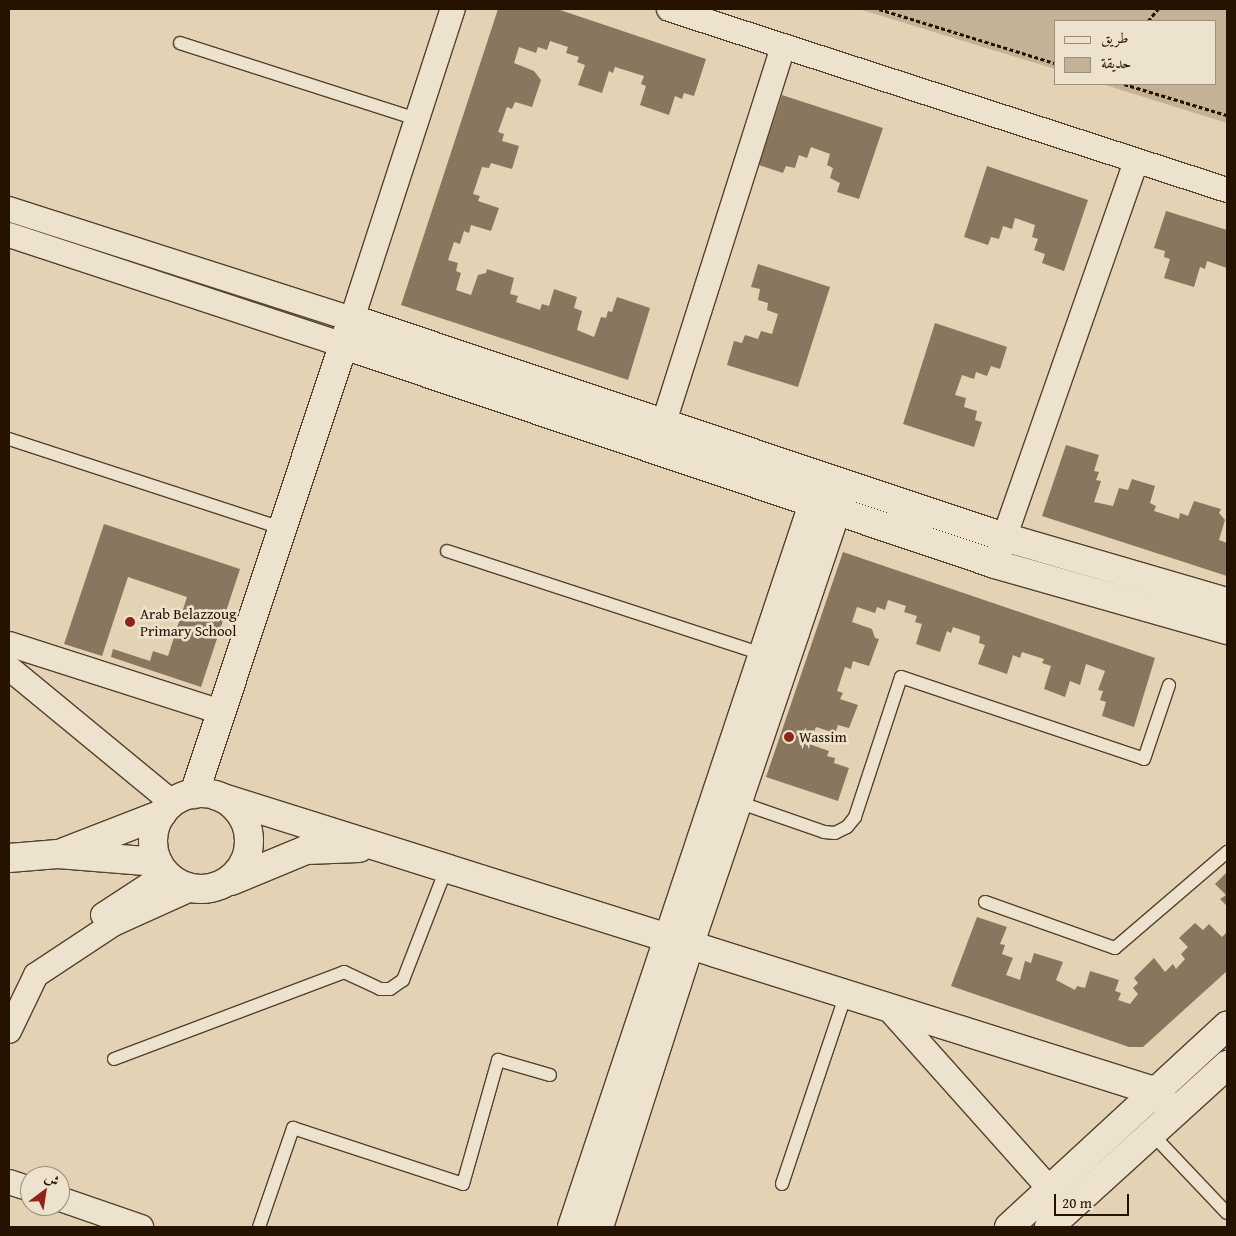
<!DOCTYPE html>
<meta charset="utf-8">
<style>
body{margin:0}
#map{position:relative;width:1236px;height:1236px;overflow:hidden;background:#e3d3b4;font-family:"Gentium Book Plus",Amiri,serif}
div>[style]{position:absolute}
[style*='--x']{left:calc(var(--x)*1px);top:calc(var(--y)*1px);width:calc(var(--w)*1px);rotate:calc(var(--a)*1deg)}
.green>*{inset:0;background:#c3b295}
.building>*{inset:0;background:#88765e}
.path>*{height:3px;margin-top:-1.5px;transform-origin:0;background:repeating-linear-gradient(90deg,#251200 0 4px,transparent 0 6.5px)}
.roads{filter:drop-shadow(1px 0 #54422d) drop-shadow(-1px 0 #54422d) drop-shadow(0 1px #54422d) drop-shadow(0 -1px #54422d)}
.service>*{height:12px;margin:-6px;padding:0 6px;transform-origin:6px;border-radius:6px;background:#ede2ce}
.minor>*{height:24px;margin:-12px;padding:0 12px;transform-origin:12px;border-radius:12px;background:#ede2ce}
.tertiary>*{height:28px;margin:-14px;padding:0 14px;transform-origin:14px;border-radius:14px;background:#ede2ce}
.tertiary>.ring{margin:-14px;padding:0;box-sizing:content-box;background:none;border:28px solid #ede2ce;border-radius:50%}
.dots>*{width:14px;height:14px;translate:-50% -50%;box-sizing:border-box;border:2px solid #ede2ce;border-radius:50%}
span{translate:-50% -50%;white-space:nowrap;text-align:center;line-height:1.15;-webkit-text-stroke:5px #ede2ce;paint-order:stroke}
.poi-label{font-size:15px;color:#251200}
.left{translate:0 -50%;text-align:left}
.frame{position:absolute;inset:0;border:10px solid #251200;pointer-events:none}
.legend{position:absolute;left:1054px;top:20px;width:162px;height:65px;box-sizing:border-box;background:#ede2ce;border:1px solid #9d8f7c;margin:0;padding:6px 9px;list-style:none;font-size:15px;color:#251200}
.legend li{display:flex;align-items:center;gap:10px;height:25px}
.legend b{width:25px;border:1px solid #9d8f7c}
.north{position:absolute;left:20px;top:1166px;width:50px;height:50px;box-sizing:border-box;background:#ede2ce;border:1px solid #9d8f7c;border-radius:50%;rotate:31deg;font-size:14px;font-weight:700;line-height:20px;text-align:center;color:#251200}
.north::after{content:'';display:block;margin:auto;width:18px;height:22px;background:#8f2418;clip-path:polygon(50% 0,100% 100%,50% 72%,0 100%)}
.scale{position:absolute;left:1054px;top:1194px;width:75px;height:22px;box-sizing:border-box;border:2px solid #251200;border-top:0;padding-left:6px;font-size:15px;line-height:18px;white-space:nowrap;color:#251200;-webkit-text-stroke:4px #ede2ce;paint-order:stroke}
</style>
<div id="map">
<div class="green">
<i style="clip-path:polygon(859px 9px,1227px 9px,1227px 123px,1102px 84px,1215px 84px,1215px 21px,1055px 21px,1055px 69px)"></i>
</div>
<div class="building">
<i style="clip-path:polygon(498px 9px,557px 9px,706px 59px,694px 96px,684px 93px,682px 99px,675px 96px,669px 115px,640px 105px,646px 86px,641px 84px,644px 76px,615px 67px,613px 73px,609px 71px,602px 93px,578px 85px,585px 65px,577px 62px,579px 57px,566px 53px,568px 47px,550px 41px,547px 50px,538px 47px,536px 53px,519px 47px,514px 63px,534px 71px,541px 80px,532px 107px,515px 102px,512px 109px,507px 107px,498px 132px,504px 134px,502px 141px,519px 146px,512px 169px,491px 163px,489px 168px,482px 167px,473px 194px,480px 196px,478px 201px,499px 208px,491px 231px,471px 225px,469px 233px,464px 231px,460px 244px,454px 242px,448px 260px,458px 263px,456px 271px,461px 273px,456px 290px,471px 295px,478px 275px,486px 273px,487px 269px,514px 278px,510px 294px,518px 296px,516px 302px,540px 310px,542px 304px,549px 306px,554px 289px,577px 297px,574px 308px,582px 311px,577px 330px,594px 337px,601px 317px,606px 318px,608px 311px,612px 312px,617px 297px,650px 308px,628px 380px,401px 305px)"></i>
<i style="clip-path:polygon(782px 95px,883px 128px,859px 199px,837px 192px,840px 183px,830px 178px,833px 168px,827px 165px,830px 154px,811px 147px,807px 158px,799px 155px,795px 168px,786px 166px,783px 173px,759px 165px)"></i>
<i style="clip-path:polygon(987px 166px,1088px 200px,1064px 271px,1042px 263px,1045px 254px,1034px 250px,1038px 239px,1032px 237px,1035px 225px,1015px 218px,1012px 229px,1003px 226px,999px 239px,991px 237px,988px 245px,964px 237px)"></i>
<i style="clip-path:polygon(1166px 211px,1227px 230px,1227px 268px,1207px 261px,1205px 269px,1200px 267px,1194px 287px,1164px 278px,1170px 259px,1164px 257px,1165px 251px,1154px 248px)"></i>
<i style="clip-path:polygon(758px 264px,830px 287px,798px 387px,727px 365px,734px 341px,742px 343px,745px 335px,758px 339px,761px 331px,772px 334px,778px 314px,767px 310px,768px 303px,758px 300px,760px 289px,751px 287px)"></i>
<i style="clip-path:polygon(935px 323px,1007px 347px,1000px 369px,991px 366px,987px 376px,976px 372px,974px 379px,962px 375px,955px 395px,966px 398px,964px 407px,977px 411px,975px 420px,982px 422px,974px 447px,903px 424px)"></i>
<i style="clip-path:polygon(1066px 445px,1099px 455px,1094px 471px,1099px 472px,1096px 480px,1101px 481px,1094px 502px,1113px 506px,1119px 488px,1128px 490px,1132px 479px,1155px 486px,1150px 503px,1156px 506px,1154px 511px,1179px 519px,1180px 513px,1188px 516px,1194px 501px,1221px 509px,1219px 513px,1225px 520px,1219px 540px,1227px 543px,1227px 576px,1042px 516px)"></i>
<i style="clip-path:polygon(104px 524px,240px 569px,201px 687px,111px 657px,113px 649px,150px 661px,153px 651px,168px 656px,187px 597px,128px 577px,102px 656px,64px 644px)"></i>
<i style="clip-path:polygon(843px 552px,1155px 658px,1134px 727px,1102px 716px,1106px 702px,1100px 700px,1103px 691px,1098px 690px,1105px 671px,1086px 664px,1080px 685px,1070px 681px,1065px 697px,1044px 689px,1051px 666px,1042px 663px,1044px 659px,1022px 652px,1020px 658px,1013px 655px,1007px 674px,978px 664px,985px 645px,979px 643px,980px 636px,953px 627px,951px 633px,947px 631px,940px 652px,916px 644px,922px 624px,915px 622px,917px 616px,904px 612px,906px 606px,888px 600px,885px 610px,877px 607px,875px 613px,857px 607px,852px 622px,872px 629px,875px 638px,879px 639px,869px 666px,853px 661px,851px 669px,845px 667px,837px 691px,843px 693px,840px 699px,858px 705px,849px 728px,838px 725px,835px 733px,816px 727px,809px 744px,829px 751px,827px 756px,835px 758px,834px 763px,849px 768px,838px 801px,766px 777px)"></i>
<i style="clip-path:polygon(1227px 872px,1227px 906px,1220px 899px,1226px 895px,1215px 884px)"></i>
<i style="clip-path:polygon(977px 917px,1007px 927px,1000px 944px,1005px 945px,1002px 954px,1013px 958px,1006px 975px,1020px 980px,1025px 961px,1031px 963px,1034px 953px,1063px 962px,1056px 980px,1075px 990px,1077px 986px,1085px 988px,1090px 971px,1119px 980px,1115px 991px,1121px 993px,1118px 1000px,1130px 1004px,1138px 994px,1133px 988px,1138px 983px,1134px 978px,1154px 958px,1165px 972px,1173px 964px,1176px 969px,1185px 959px,1181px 954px,1188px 947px,1179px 938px,1195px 923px,1203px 930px,1209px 924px,1222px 937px,1227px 932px,1227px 971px,1143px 1047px,1129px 1047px,951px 986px)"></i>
</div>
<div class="path">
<i style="--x:879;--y:9;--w:184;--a:17.1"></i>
<i style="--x:1148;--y:21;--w:16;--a:-50"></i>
<i style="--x:1124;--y:84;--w:108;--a:16.8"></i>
</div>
<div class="roads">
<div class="service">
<i style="--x:180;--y:43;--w:249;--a:17.8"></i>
<i style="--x:9;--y:439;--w:287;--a:18.1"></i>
<i style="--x:447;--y:551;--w:336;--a:18.1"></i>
<i style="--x:738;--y:802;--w:91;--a:19.2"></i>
<i style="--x:824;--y:832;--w:11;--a:5"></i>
<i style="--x:835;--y:833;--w:13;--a:-27"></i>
<i style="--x:847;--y:827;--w:13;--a:-51"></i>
<i style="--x:855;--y:817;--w:147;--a:-71.8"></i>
<i style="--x:901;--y:677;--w:256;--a:18.6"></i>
<i style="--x:1144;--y:759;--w:78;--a:-71.3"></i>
<i style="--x:985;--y:902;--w:138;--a:19.5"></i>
<i style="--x:1115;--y:948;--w:148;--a:-40.6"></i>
<i style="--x:114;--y:1059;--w:246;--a:-20.7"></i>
<i style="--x:344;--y:972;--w:40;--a:25"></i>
<i style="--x:380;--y:989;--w:10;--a:0"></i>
<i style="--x:390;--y:989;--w:16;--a:-35"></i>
<i style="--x:403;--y:980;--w:119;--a:-68.8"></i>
<i style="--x:1151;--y:1133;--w:110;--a:46.5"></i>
<i style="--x:782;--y:1184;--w:200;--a:-71.4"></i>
<i style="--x:259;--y:1227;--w:105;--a:-71"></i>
<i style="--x:293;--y:1128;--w:179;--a:18.2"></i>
<i style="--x:463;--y:1184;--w:129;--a:-74.2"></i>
<i style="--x:498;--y:1060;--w:54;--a:16.1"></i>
</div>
<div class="minor">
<i style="--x:669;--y:9;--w:587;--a:17.97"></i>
<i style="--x:9;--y:209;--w:360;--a:17.8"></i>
<i style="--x:352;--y:319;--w:326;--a:-72"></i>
<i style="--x:9;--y:235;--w:353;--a:18.2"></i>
<i style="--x:658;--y:441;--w:414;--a:-72.4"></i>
<i style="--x:995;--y:564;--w:426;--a:-70.7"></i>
<i style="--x:9;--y:644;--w:223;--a:17.8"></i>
<i style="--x:9;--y:668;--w:212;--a:39.5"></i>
<i style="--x:103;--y:915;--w:75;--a:-33.1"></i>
<i style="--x:888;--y:1008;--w:243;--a:48.2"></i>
<i style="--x:9;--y:1031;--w:62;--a:-64.3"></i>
<i style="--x:36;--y:975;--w:92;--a:-33.5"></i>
<i style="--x:113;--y:924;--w:85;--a:-24.2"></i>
<i style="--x:9;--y:1182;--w:22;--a:18"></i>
<i style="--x:60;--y:1199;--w:86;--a:19.1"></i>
</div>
<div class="tertiary">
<i style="--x:344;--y:345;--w:687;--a:18.59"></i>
<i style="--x:995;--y:564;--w:241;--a:15.9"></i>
<i class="ring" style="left:153px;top:793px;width:68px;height:68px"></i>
<i style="--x:194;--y:794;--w:501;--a:-71.6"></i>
<i style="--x:352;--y:319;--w:687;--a:18.49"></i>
<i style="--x:1004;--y:537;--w:232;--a:16.3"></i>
<i style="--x:217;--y:796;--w:982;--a:17.48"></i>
<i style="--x:1154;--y:1091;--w:29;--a:46"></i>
<i style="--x:64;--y:852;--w:105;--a:-21.2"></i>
<i style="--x:9;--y:858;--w:49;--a:-4.7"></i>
<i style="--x:58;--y:854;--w:100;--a:4.6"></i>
<i style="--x:231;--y:881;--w:81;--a:-22.5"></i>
<i style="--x:306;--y:850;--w:53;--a:-2.2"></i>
<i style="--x:572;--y:1227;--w:778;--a:-71.57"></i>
<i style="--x:599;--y:1227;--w:295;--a:-72.2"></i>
<i style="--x:689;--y:946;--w:475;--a:-71.3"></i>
<i style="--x:1009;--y:1227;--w:297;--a:-42.7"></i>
<i style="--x:1049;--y:1227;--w:241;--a:-42.3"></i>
</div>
</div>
<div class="dots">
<i style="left:130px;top:622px;background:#8f2418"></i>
<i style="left:789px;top:737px;background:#8f2418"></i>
</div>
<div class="poi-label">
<span class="left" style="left:140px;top:622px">Arab Belazzoug<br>Primary School</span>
<span class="left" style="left:799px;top:737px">Wassim</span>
</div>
<div class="frame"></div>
<ul class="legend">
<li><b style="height:6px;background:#ede2ce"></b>طريق</li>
<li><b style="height:14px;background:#c3b295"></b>حديقة</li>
</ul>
<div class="north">ش</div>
<div class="scale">20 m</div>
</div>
